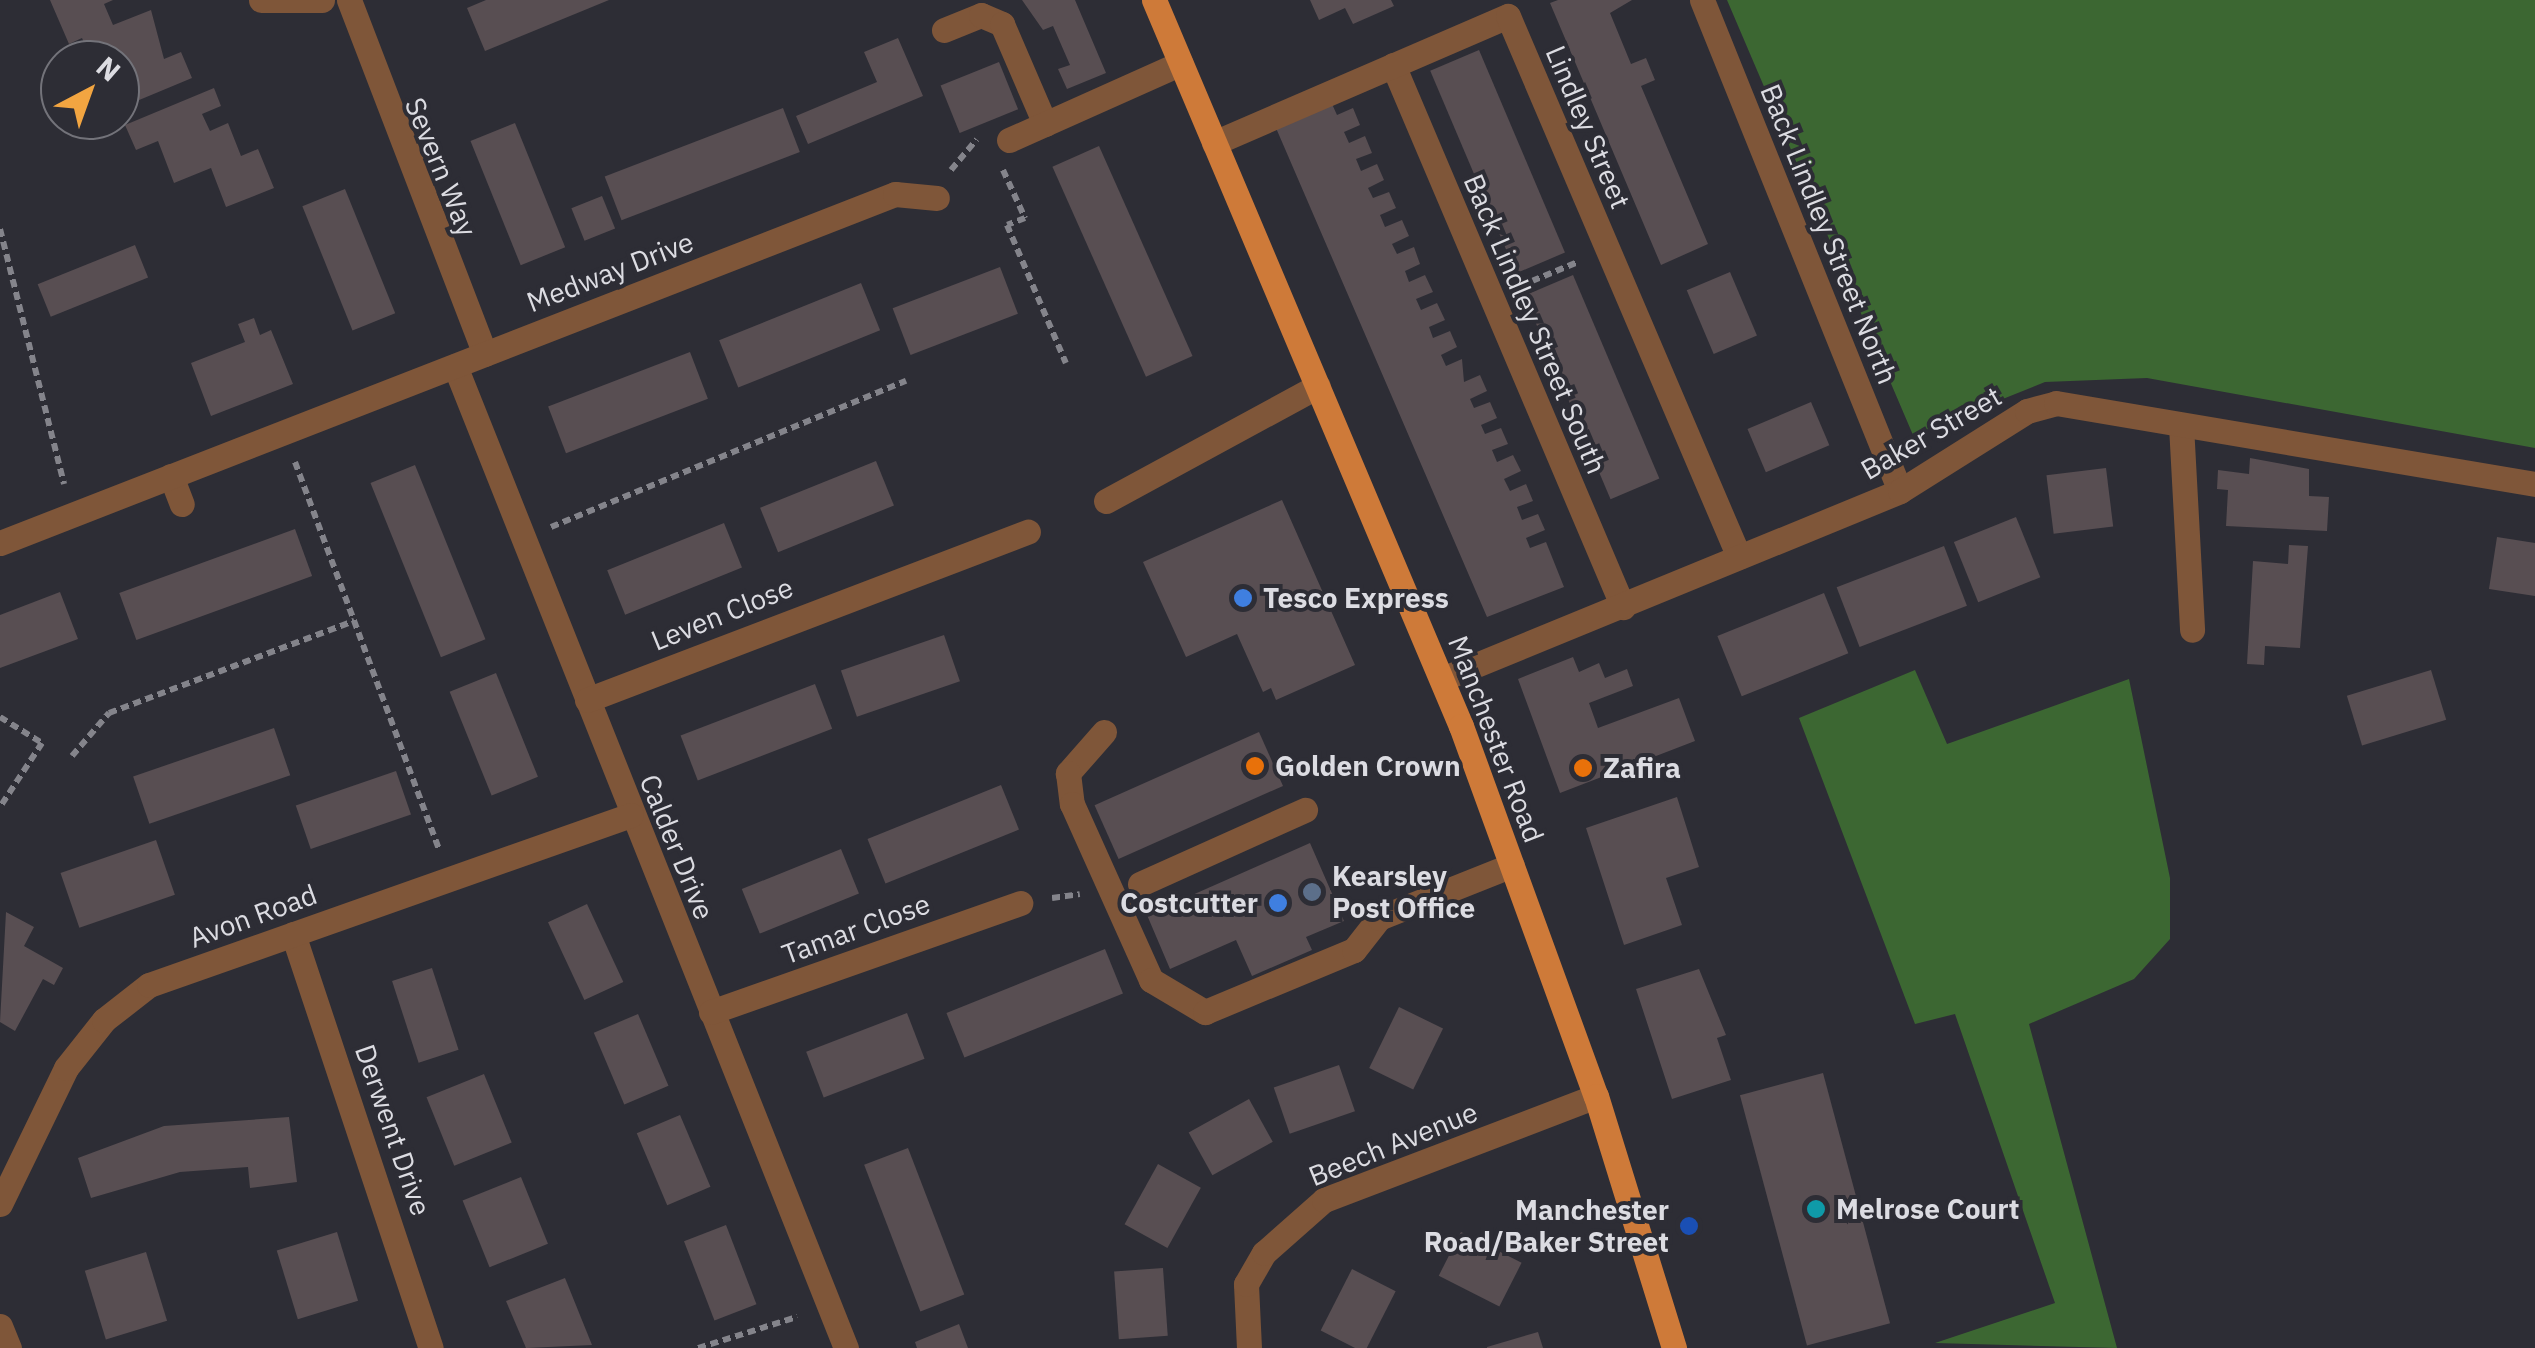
<!DOCTYPE html>
<style>
body{margin:0}
#map{position:relative;width:2535px;height:1348px;overflow:hidden;background:#2d2d35;font-family:"IBM Plex Sans",sans-serif}
div>[style]{position:absolute}
[style*='--x']{left:calc(var(--x)*1px);top:calc(var(--y)*1px);width:calc(var(--w)*1px);rotate:calc(var(--a)*1deg)}
.forest>*{inset:0;background:#3c6732}
.building>*{inset:0;background:#584e52;transform-origin:0 0}
.path>*{height:6px;margin-top:-3px;transform-origin:0;background:repeating-linear-gradient(90deg,#84848b 0 8px,transparent 0 13px)}
.minor>*{height:25px;margin:-12.5px;padding:0 12.5px;transform-origin:12.5px;border-radius:12.5px;background:#7f5639}
.major>*{height:25px;margin:-12.5px;padding:0 12.5px;transform-origin:12.5px;border-radius:12.5px;background:#ce7a39}
.dots>*{width:28px;height:28px;translate:-50% -50%;box-sizing:border-box;border:5px solid #2d2d35;border-radius:50%}
span{translate:-50% -50%;white-space:nowrap;text-align:center;line-height:1.15;-webkit-text-stroke:8px #2d2d35;paint-order:stroke}
.street-label{font-size:28px;color:#dcdce2}
.poi-label{font-size:28px;color:#dcdce2;font-weight:700}
.left{translate:0 -50%;text-align:left}
.right{translate:-100% -50%;text-align:right}
.north{position:absolute;left:40px;top:40px;width:100px;height:100px;box-sizing:border-box;background:#2d2d35;border:2px solid #73737a;border-radius:50%;rotate:41deg;font-size:28px;font-weight:700;line-height:40px;text-align:center;color:#dcdce2}
.north::after{content:'';display:block;margin:auto;width:35px;height:45px;background:#f2a541;clip-path:polygon(50% 0,100% 100%,50% 72%,0 100%)}
</style>
<div id="map">
<div class="forest">
<i style="clip-path:polygon(1727px 0,2535px 0,2535px 448px,2147px 378px,2045px 382px,1913px 435px)"></i>
<i style="clip-path:polygon(1915px 670px,1947px 744px,2129px 679px,2170px 878px,2170px 939px,2134px 979px,2029px 1024px,2117px 1348px,1935px 1343px,2055px 1303px,1955px 1014px,1915px 1024px,1799px 718px)"></i>
</div>
<div class="building">
<i style="clip-path:polygon(50px 0,113px 0,104px 4px,113px 25px,151px 10px,164px 59px,181px 52px,192px 78px,120px 108px,120px 60px,91px 60px,82px 38px,69px 44px)"></i>
<i style="clip-path:polygon(486px 0,609px 0,485px 51px,467px 8px)"></i>
<i style="clip-path:polygon(1022px 0,1075px 0,1106px 73px,1067px 89px,1058px 69px,1070px 65px,1053px 26px,1043px 30px)"></i>
<i style="clip-path:polygon(1310px 0,1391px 0,1394px 6px,1353px 24px,1345px 8px,1319px 20px)"></i>
<i style="clip-path:polygon(1558px 0,1632px 0,1610px 13px,1631px 64px,1646px 58px,1655px 80px,1641px 86px,1708px 244px,1661px 265px,1550px 3px)"></i>
<i style="clip-path:polygon(898px 38px,923px 96px,808px 144px,796px 116px,877px 82px,864px 52px)"></i>
<i style="left:1479px;top:50px;width:220px;height:53px;rotate:67deg"></i>
<i style="left:999px;top:62px;width:51px;height:63px;rotate:68deg"></i>
<i style="clip-path:polygon(214px 88px,221px 106px,202px 114px,210px 131px,228px 123px,241px 156px,258px 149px,274px 188px,226px 207px,211px 168px,174px 183px,158px 141px,136px 150px,125px 125px)"></i>
<i style="clip-path:polygon(1332px 104px,1337px 115px,1353px 108px,1360px 125px,1344px 132px,1349px 143px,1365px 136px,1372px 153px,1356px 159px,1361px 171px,1377px 164px,1384px 180px,1368px 188px,1373px 198px,1389px 192px,1396px 208px,1380px 215px,1385px 227px,1402px 220px,1409px 236px,1392px 244px,1397px 254px,1414px 247px,1420px 264px,1405px 271px,1409px 282px,1425px 275px,1433px 292px,1416px 299px,1421px 310px,1437px 303px,1445px 320px,1429px 327px,1433px 338px,1450px 331px,1457px 347px,1441px 355px,1446px 366px,1462px 359px,1464px 382px,1480px 375px,1487px 391px,1470px 399px,1474px 408px,1490px 402px,1497px 418px,1481px 425px,1485px 434px,1501px 428px,1508px 444px,1492px 450px,1497px 462px,1513px 455px,1521px 471px,1504px 479px,1510px 491px,1526px 484px,1533px 501px,1517px 507px,1522px 520px,1538px 514px,1545px 530px,1526px 538px,1530px 548px,1546px 542px,1564px 587px,1487px 617px,1276px 128px)"></i>
<i style="left:783px;top:108px;width:47px;height:191px;rotate:69deg"></i>
<i style="left:515px;top:123px;width:134px;height:48px;rotate:68deg"></i>
<i style="left:1099px;top:146px;width:230px;height:51px;rotate:66deg"></i>
<i style="left:345px;top:189px;width:134px;height:46px;rotate:68deg"></i>
<i style="left:602px;top:196px;width:35px;height:33px;rotate:68deg"></i>
<i style="left:135px;top:245px;width:35px;height:105px;rotate:68deg"></i>
<i style="left:1000px;top:267px;width:50px;height:115px;rotate:69deg"></i>
<i style="left:1730px;top:272px;width:69px;height:47px;rotate:67deg"></i>
<i style="left:1573px;top:275px;width:221px;height:53px;rotate:67deg"></i>
<i style="left:861px;top:283px;width:51px;height:153px;rotate:68deg"></i>
<i style="clip-path:polygon(254px 318px,260px 335px,271px 330px,293px 384px,211px 416px,191px 363px,245px 342px,238px 324px)"></i>
<i style="left:690px;top:352px;width:50px;height:152px;rotate:69deg"></i>
<i style="left:1811px;top:402px;width:47px;height:69px;rotate:67deg"></i>
<i style="clip-path:polygon(2250px 458px,2309px 469px,2309px 496px,2329px 497px,2327px 531px,2226px 526px,2228px 490px,2217px 489px,2218px 470px,2249px 474px)"></i>
<i style="left:876px;top:461px;width:48px;height:125px;rotate:68deg"></i>
<i style="left:415px;top:465px;width:188px;height:48px;rotate:68deg"></i>
<i style="left:2106px;top:468px;width:59px;height:60px;rotate:83deg"></i>
<i style="clip-path:polygon(1282px 500px,1355px 665px,1276px 700px,1271px 688px,1263px 692px,1237px 634px,1186px 657px,1143px 562px)"></i>
<i style="left:2016px;top:517px;width:65px;height:67px;rotate:68deg"></i>
<i style="left:724px;top:523px;width:48px;height:126px;rotate:68deg"></i>
<i style="left:295px;top:529px;width:50px;height:187px;rotate:70deg"></i>
<i style="clip-path:polygon(2497px 537px,2535px 543px,2535px 596px,2489px 589px)"></i>
<i style="clip-path:polygon(2289px 545px,2308px 546px,2300px 648px,2265px 646px,2264px 665px,2247px 664px,2253px 561px,2288px 564px)"></i>
<i style="left:1944px;top:546px;width:64px;height:115px;rotate:69deg"></i>
<i style="clip-path:polygon(60px 592px,78px 639px,0 668px,0 615px)"></i>
<i style="left:1824px;top:593px;width:65px;height:115px;rotate:68deg"></i>
<i style="left:944px;top:635px;width:49px;height:109px;rotate:71deg"></i>
<i style="clip-path:polygon(1573px 657px,1579px 672px,1599px 663px,1605px 678px,1627px 669px,1633px 686px,1589px 703px,1598px 728px,1679px 698px,1695px 741px,1560px 793px,1518px 679px)"></i>
<i style="left:2431px;top:670px;width:52px;height:88px;rotate:73deg"></i>
<i style="left:496px;top:673px;width:112px;height:50px;rotate:68deg"></i>
<i style="left:815px;top:684px;width:48px;height:144px;rotate:69deg"></i>
<i style="left:274px;top:728px;width:50px;height:149px;rotate:71deg"></i>
<i style="left:1259px;top:732px;width:59px;height:180px;rotate:66deg"></i>
<i style="left:396px;top:771px;width:46px;height:106px;rotate:71deg"></i>
<i style="left:1001px;top:785px;width:48px;height:144px;rotate:68deg"></i>
<i style="clip-path:polygon(1677px 797px,1699px 867px,1666px 878px,1682px 925px,1624px 945px,1586px 828px)"></i>
<i style="left:156px;top:840px;width:58px;height:101px;rotate:71deg"></i>
<i style="clip-path:polygon(1310px 843px,1344px 921px,1306px 937px,1312px 950px,1252px 976px,1236px 940px,1170px 969px,1147px 915px)"></i>
<i style="left:841px;top:849px;width:48px;height:107px;rotate:68deg"></i>
<i style="left:587px;top:904px;width:86px;height:43px;rotate:65deg"></i>
<i style="clip-path:polygon(6px 912px,34px 927px,24px 946px,63px 968px,54px 985px,43px 979px,15px 1031px,0 1022px)"></i>
<i style="left:1105px;top:949px;width:48px;height:171px;rotate:68deg"></i>
<i style="left:432px;top:968px;width:86px;height:42px;rotate:72deg"></i>
<i style="clip-path:polygon(1699px 969px,1726px 1035px,1717px 1038px,1731px 1080px,1672px 1099px,1636px 989px)"></i>
<i style="left:1399px;top:1007px;width:49px;height:68px;rotate:26deg"></i>
<i style="left:907px;top:1013px;width:49px;height:108px;rotate:69deg"></i>
<i style="left:638px;top:1014px;width:78px;height:48px;rotate:67deg"></i>
<i style="left:1339px;top:1065px;width:49px;height:69px;rotate:71deg"></i>
<i style="left:1823px;top:1073px;width:259px;height:86px;rotate:75deg"></i>
<i style="left:484px;top:1074px;width:74px;height:62px;rotate:68deg"></i>
<i style="left:1249px;top:1099px;width:49px;height:69px;rotate:61deg"></i>
<i style="left:680px;top:1115px;width:78px;height:47px;rotate:67deg"></i>
<i style="clip-path:polygon(289px 1117px,297px 1182px,250px 1188px,248px 1167px,180px 1172px,91px 1198px,78px 1158px,164px 1126px)"></i>
<i style="left:908px;top:1148px;width:157px;height:47px;rotate:69deg"></i>
<i style="left:1158px;top:1164px;width:49px;height:69px;rotate:29deg"></i>
<i style="left:521px;top:1177px;width:72px;height:63px;rotate:68deg"></i>
<i style="left:726px;top:1225px;width:85px;height:45px;rotate:69deg"></i>
<i style="left:337px;top:1232px;width:72px;height:63px;rotate:73deg"></i>
<i style="left:1461px;top:1232px;width:68px;height:49px;rotate:27deg"></i>
<i style="left:146px;top:1252px;width:72px;height:64px;rotate:73deg"></i>
<i style="left:1163px;top:1268px;width:68px;height:49px;rotate:86deg"></i>
<i style="left:1352px;top:1269px;width:49px;height:69px;rotate:27deg"></i>
<i style="clip-path:polygon(565px 1278px,592px 1345px,526px 1348px,506px 1301px)"></i>
<i style="clip-path:polygon(959px 1324px,968px 1348px,917px 1348px,915px 1342px)"></i>
<i style="clip-path:polygon(1538px 1332px,1543px 1348px,1487px 1348px,1487px 1347px)"></i>
</div>
<div class="path">
<i style="--x:951;--y:170;--w:40;--a:-50"></i>
<i style="--x:1003;--y:170;--w:53;--a:65.4"></i>
<i style="--x:1025;--y:218;--w:19;--a:159"></i>
<i style="--x:1007;--y:225;--w:150;--a:66.9"></i>
<i style="--x:0;--y:229;--w:263;--a:75.9"></i>
<i style="--x:1520;--y:286;--w:63;--a:-22.5"></i>
<i style="--x:295;--y:462;--w:413;--a:69.6"></i>
<i style="--x:551;--y:527;--w:384;--a:-22.4"></i>
<i style="--x:0;--y:717;--w:49;--a:31.8"></i>
<i style="--x:42;--y:743;--w:77;--a:123.3"></i>
<i style="--x:72;--y:756;--w:57;--a:-49.3"></i>
<i style="--x:109;--y:713;--w:262;--a:-20.6"></i>
<i style="--x:1052;--y:898;--w:28;--a:-8"></i>
<i style="--x:698;--y:1348;--w:104;--a:-17.4"></i>
</div>
<div class="minor">
<i style="--x:261;--y:0;--w:61;--a:0"></i>
<i style="--x:349;--y:0;--w:379;--a:69"></i>
<i style="--x:1702;--y:0;--w:529;--a:68.04"></i>
<i style="--x:944;--y:30;--w:40;--a:-22"></i>
<i style="--x:981;--y:15;--w:23;--a:23"></i>
<i style="--x:1002;--y:24;--w:109;--a:66.7"></i>
<i style="--x:1393;--y:65;--w:589;--a:67.01"></i>
<i style="--x:1009;--y:140;--w:188;--a:-24.1"></i>
<i style="--x:1214;--y:143;--w:320;--a:-23.4"></i>
<i style="--x:1508;--y:16;--w:588;--a:66.88"></i>
<i style="--x:455;--y:366;--w:1057;--a:68.29"></i>
<i style="--x:2181;--y:425;--w:205;--a:86.9"></i>
<i style="--x:171;--y:476;--w:30;--a:69"></i>
<i style="--x:1106;--y:501;--w:241;--a:-28.5"></i>
<i style="--x:0;--y:543;--w:961;--a:-21.3"></i>
<i style="--x:895;--y:194;--w:42;--a:5.4"></i>
<i style="--x:1442;--y:679;--w:495;--a:-22.3"></i>
<i style="--x:1900;--y:491;--w:150;--a:-32.2"></i>
<i style="--x:2027;--y:411;--w:30;--a:-15"></i>
<i style="--x:2056;--y:403;--w:486;--a:9.6"></i>
<i style="--x:587;--y:700;--w:472;--a:-20.9"></i>
<i style="--x:1104;--y:732;--w:55;--a:131.3"></i>
<i style="--x:1068;--y:773;--w:31;--a:83"></i>
<i style="--x:1072;--y:804;--w:193;--a:65.8"></i>
<i style="--x:1151;--y:980;--w:63;--a:30.7"></i>
<i style="--x:1205;--y:1012;--w:161;--a:-22.6"></i>
<i style="--x:1354;--y:950;--w:41;--a:-52"></i>
<i style="--x:1379;--y:918;--w:143;--a:-21.7"></i>
<i style="--x:1140;--y:884;--w:181;--a:-24.2"></i>
<i style="--x:293;--y:934;--w:436;--a:71.6"></i>
<i style="--x:711;--y:1012;--w:328;--a:-19.4"></i>
<i style="--x:0;--y:1204;--w:151;--a:-64.1"></i>
<i style="--x:66;--y:1068;--w:61;--a:-51.6"></i>
<i style="--x:104;--y:1020;--w:57;--a:-37.9"></i>
<i style="--x:149;--y:985;--w:511;--a:-19.43"></i>
<i style="--x:0;--y:1326;--w:24;--a:68"></i>
<i style="--x:1249;--y:1348;--w:64;--a:-92.7"></i>
<i style="--x:1246;--y:1284;--w:36;--a:-60"></i>
<i style="--x:1264;--y:1253;--w:80;--a:-41.5"></i>
<i style="--x:1324;--y:1200;--w:291;--a:-20.9"></i>
</div>
<div class="major">
<i style="--x:1154;--y:0;--w:788;--a:67.08"></i>
<i style="--x:1461;--y:726;--w:394;--a:70"></i>
<i style="--x:1596;--y:1096;--w:264;--a:72.8"></i>
</div>
<div class="dots">
<i style="left:1243px;top:598px;background:#3f7fe0"></i>
<i style="left:1255px;top:766px;background:#e8710a"></i>
<i style="left:1583px;top:768px;background:#e8710a"></i>
<i style="left:1312px;top:892px;background:#5c6f8a"></i>
<i style="left:1278px;top:903px;background:#3f7fe0"></i>
<i style="left:1816px;top:1209px;background:#0f9aa8"></i>
<i style="left:1689px;top:1226px;background:#1a4fb4"></i>
</div>
<div class="street-label">
<span style="left:1588px;top:127px;rotate:67deg">Lindley Street</span>
<span style="left:441px;top:167px;rotate:68deg">Severn Way</span>
<span style="left:1829px;top:234px;rotate:68deg">Back Lindley Street North</span>
<span style="left:610px;top:272px;rotate:-21deg">Medway Drive</span>
<span style="left:1535px;top:324px;rotate:67deg">Back Lindley Street South</span>
<span style="left:1931px;top:433px;rotate:-30deg">Baker Street</span>
<span style="left:722px;top:614px;rotate:-22deg">Leven Close</span>
<span style="left:1496px;top:739px;rotate:69deg">Manchester Road</span>
<span style="left:677px;top:847px;rotate:68deg">Calder Drive</span>
<span style="left:253px;top:916px;rotate:-20deg">Avon Road</span>
<span style="left:856px;top:929px;rotate:-20deg">Tamar Close</span>
<span style="left:393px;top:1130px;rotate:71deg">Derwent Drive</span>
<span style="left:1393px;top:1144px;rotate:-22deg">Beech Avenue</span>
</div>
<div class="poi-label">
<span class="left" style="left:1263px;top:598px">Tesco Express</span>
<span class="left" style="left:1275px;top:766px">Golden Crown</span>
<span class="left" style="left:1603px;top:768px">Zafira</span>
<span class="left" style="left:1332px;top:892px">Kearsley<br>Post Office</span>
<span class="right" style="left:1258px;top:903px">Costcutter</span>
<span class="left" style="left:1836px;top:1209px">Melrose Court</span>
<span class="right" style="left:1669px;top:1226px">Manchester<br>Road/Baker Street</span>
</div>
<div class="north">N</div>
</div>
